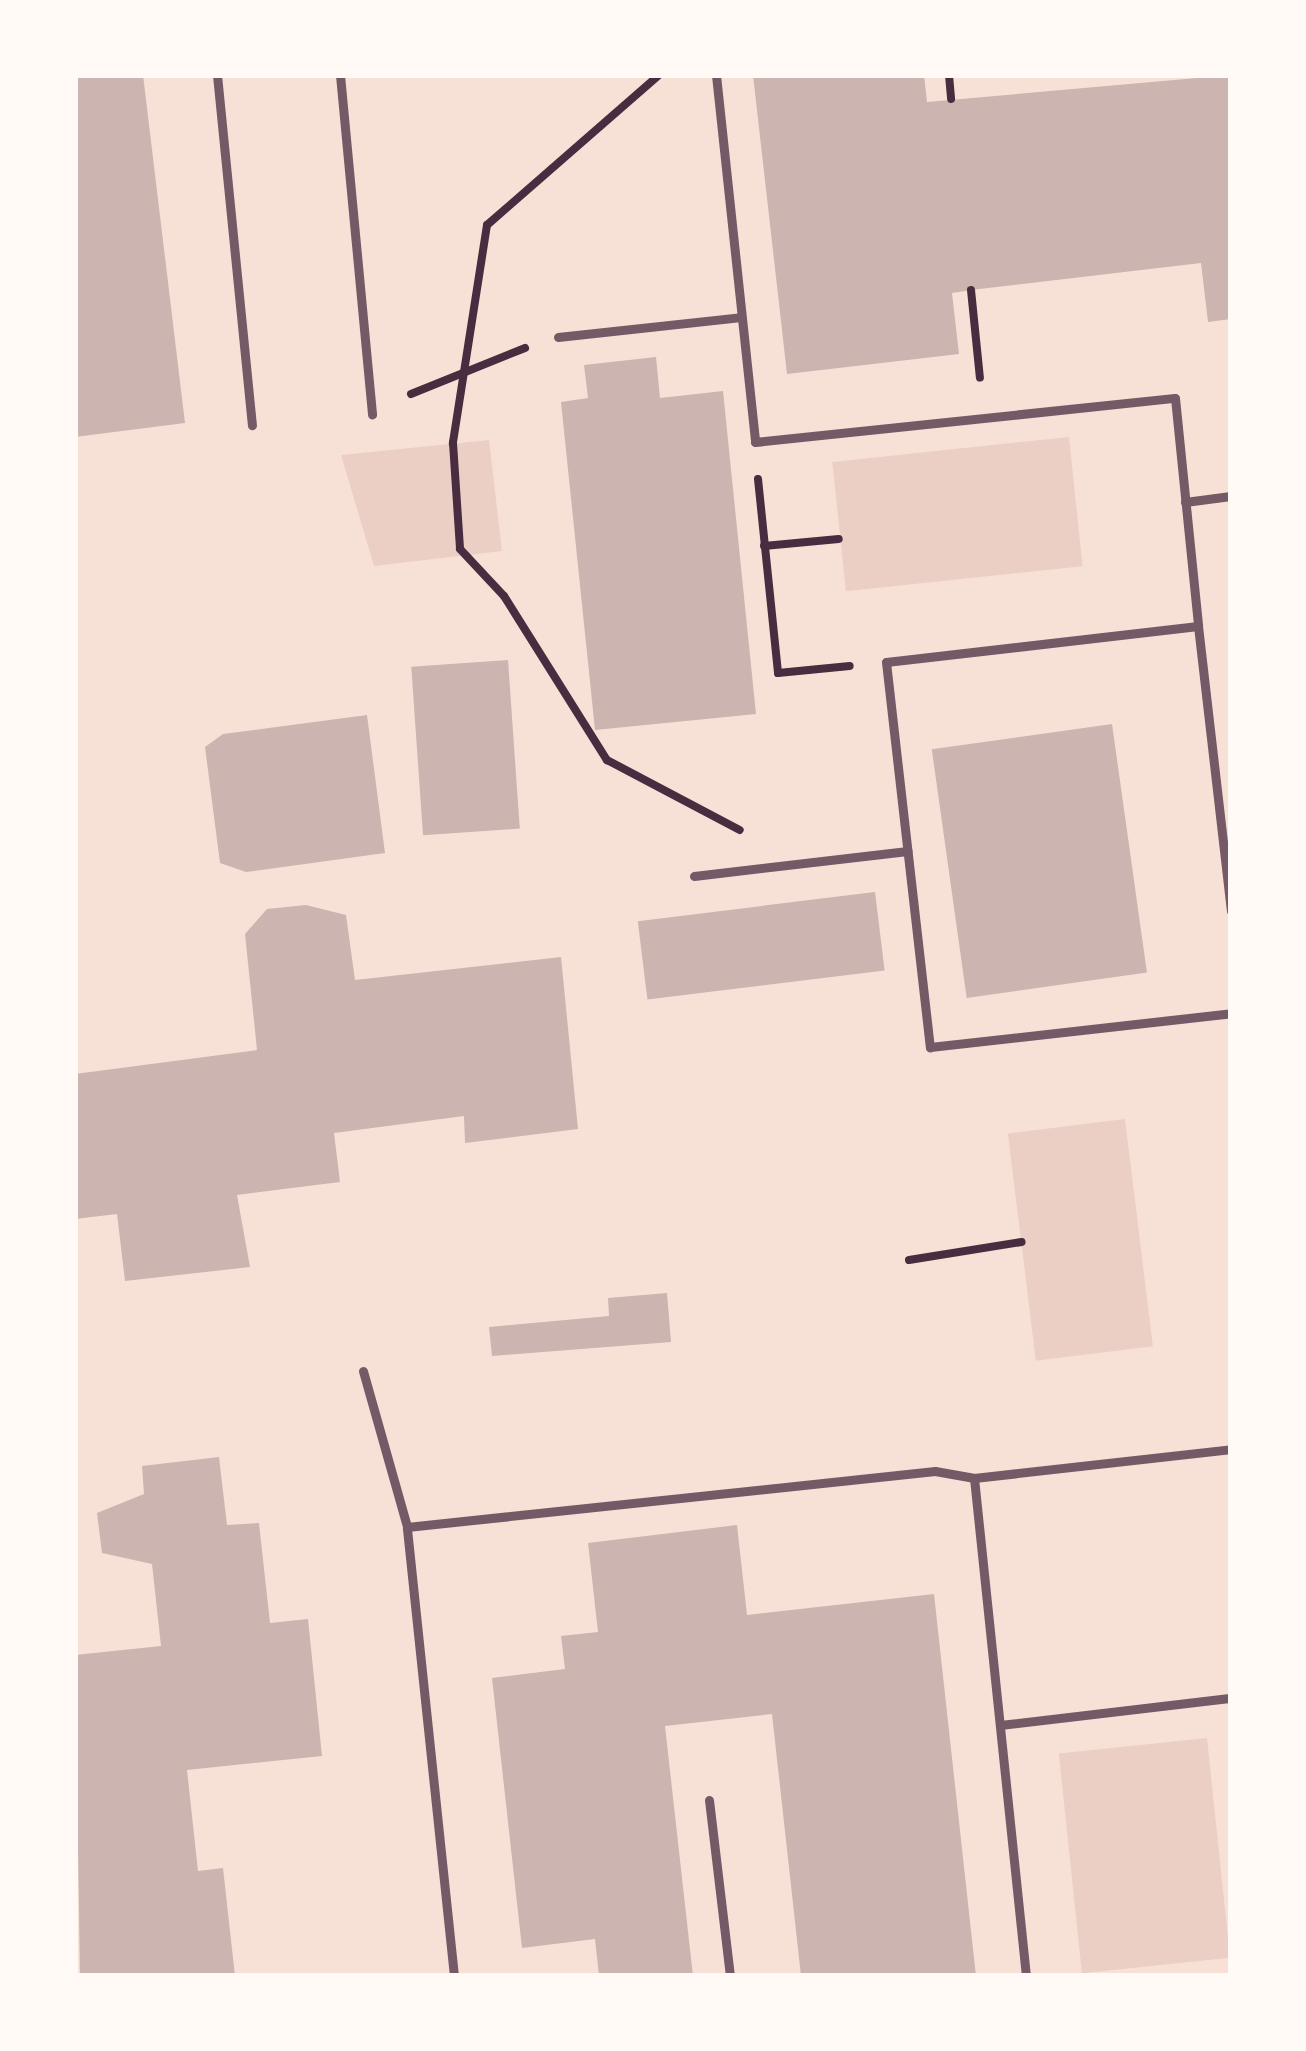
<!DOCTYPE html>
<style>
body{margin:0}
#map{position:relative;width:1306px;height:2051px;overflow:hidden;background:#f7e1d7;font-family:Rubik,sans-serif}
div>[style]{position:absolute}
[style*='--x']{left:calc(var(--x)*1px);top:calc(var(--y)*1px);width:calc(var(--w)*1px);rotate:calc(var(--a)*1deg)}
.green>*{inset:0;background:#ebcfc5;transform-origin:0 0}
.building>*{inset:0;background:#ccb4b1;transform-origin:0 0}
.path>*{height:8px;margin:-4px;padding:0 4px;transform-origin:4px;border-radius:4px;background:#4a2c40}
.service>*{height:9px;margin:-4.5px;padding:0 4.5px;transform-origin:4.5px;border-radius:4.5px;background:#755966}
span{translate:-50% -50%;white-space:nowrap;text-align:center;line-height:1.15;-webkit-text-stroke:10px #fffaf5;paint-order:stroke}
.frame{position:absolute;inset:0;border:78px solid #fffaf5;pointer-events:none}
</style>
<div id="map">
<div class="green">
<i style="left:1069px;top:437px;width:130px;height:238px;rotate:84deg"></i>
<i style="clip-path:polygon(489px 440px,502px 551px,374px 566px,341px 455px)"></i>
<i style="left:1125px;top:1119px;width:229px;height:118px;rotate:83deg"></i>
<i style="left:1207px;top:1738px;width:221px;height:149px;rotate:84deg"></i>
</div>
<div class="building">
<i style="clip-path:polygon(75px 75px,143px 75px,185px 423px,75px 437px)"></i>
<i style="clip-path:polygon(753px 75px,924px 75px,927px 102px,1231px 75px,1231px 319px,1208px 322px,1201px 263px,971px 290px,952px 293px,959px 354px,787px 374px)"></i>
<i style="clip-path:polygon(656px 357px,660px 398px,723px 391px,756px 714px,595px 730px,561px 402px,588px 398px,584px 365px)"></i>
<i style="left:508px;top:660px;width:169px;height:97px;rotate:86deg"></i>
<i style="clip-path:polygon(367px 715px,385px 853px,246px 872px,220px 863px,205px 747px,223px 734px)"></i>
<i style="left:1112px;top:724px;width:251px;height:182px;rotate:82deg"></i>
<i style="left:875px;top:892px;width:79px;height:239px;rotate:83deg"></i>
<i style="clip-path:polygon(306px 905px,346px 915px,355px 980px,561px 957px,578px 1129px,465px 1143px,464px 1116px,334px 1133px,340px 1182px,237px 1195px,250px 1267px,125px 1281px,117px 1214px,75px 1219px,75px 1074px,257px 1050px,245px 934px,267px 909px)"></i>
<i style="clip-path:polygon(667px 1293px,671px 1342px,492px 1356px,489px 1327px,609px 1316px,608px 1298px)"></i>
<i style="clip-path:polygon(219px 1457px,227px 1525px,259px 1523px,270px 1623px,308px 1619px,322px 1756px,187px 1770px,198px 1871px,223px 1868px,235px 1976px,80px 1976px,75px 1655px,161px 1646px,152px 1564px,102px 1553px,97px 1513px,144px 1494px,142px 1466px)"></i>
<i style="clip-path:polygon(737px 1525px,747px 1615px,934px 1594px,976px 1976px,801px 1976px,772px 1714px,665px 1726px,693px 1976px,599px 1976px,595px 1939px,522px 1948px,492px 1678px,565px 1669px,561px 1636px,598px 1632px,588px 1543px)"></i>
</div>
<div class="path">
<i style="--x:659;--y:75;--w:228;--a:138.9"></i>
<i style="--x:487;--y:225;--w:221;--a:98.9"></i>
<i style="--x:453;--y:443;--w:106;--a:86.2"></i>
<i style="--x:460;--y:549;--w:64;--a:46.9"></i>
<i style="--x:504;--y:596;--w:194;--a:57.9"></i>
<i style="--x:607;--y:760;--w:150;--a:27.8"></i>
<i style="--x:949;--y:75;--w:24;--a:85"></i>
<i style="--x:971;--y:290;--w:88;--a:84.2"></i>
<i style="--x:411;--y:394;--w:123;--a:-22"></i>
<i style="--x:758;--y:479;--w:195;--a:84.1"></i>
<i style="--x:778;--y:673;--w:72;--a:-5.6"></i>
<i style="--x:764;--y:546;--w:75;--a:-5.3"></i>
<i style="--x:909;--y:1260;--w:114;--a:-9.1"></i>
</div>
<div class="service">
<i style="--x:217;--y:75;--w:352;--a:84.3"></i>
<i style="--x:340;--y:75;--w:341;--a:84.6"></i>
<i style="--x:716;--y:75;--w:369;--a:83.9"></i>
<i style="--x:755;--y:442;--w:422;--a:-6"></i>
<i style="--x:1175;--y:398;--w:229;--a:84.2"></i>
<i style="--x:558;--y:337;--w:184;--a:-6.2"></i>
<i style="--x:1185;--y:502;--w:46;--a:-7.4"></i>
<i style="--x:694;--y:876;--w:215;--a:-6.7"></i>
<i style="--x:1231;--y:911;--w:287;--a:-96.6"></i>
<i style="--x:1198;--y:626;--w:314;--a:173.4"></i>
<i style="--x:886;--y:662;--w:388;--a:83.5"></i>
<i style="--x:930;--y:1047;--w:303;--a:-6.4"></i>
<i style="--x:363;--y:1371;--w:162;--a:74.2"></i>
<i style="--x:974;--y:1478;--w:259;--a:-6.4"></i>
<i style="--x:1000;--y:1725;--w:233;--a:-6.7"></i>
<i style="--x:709;--y:1800;--w:177;--a:83.2"></i>
<i style="--x:454;--y:1976;--w:451;--a:-96"></i>
<i style="--x:407;--y:1527;--w:531;--a:-6.05"></i>
<i style="--x:935;--y:1471;--w:40;--a:10"></i>
<i style="--x:974;--y:1478;--w:501;--a:84.04"></i>
</div>
<div class="frame"></div>
</div>
